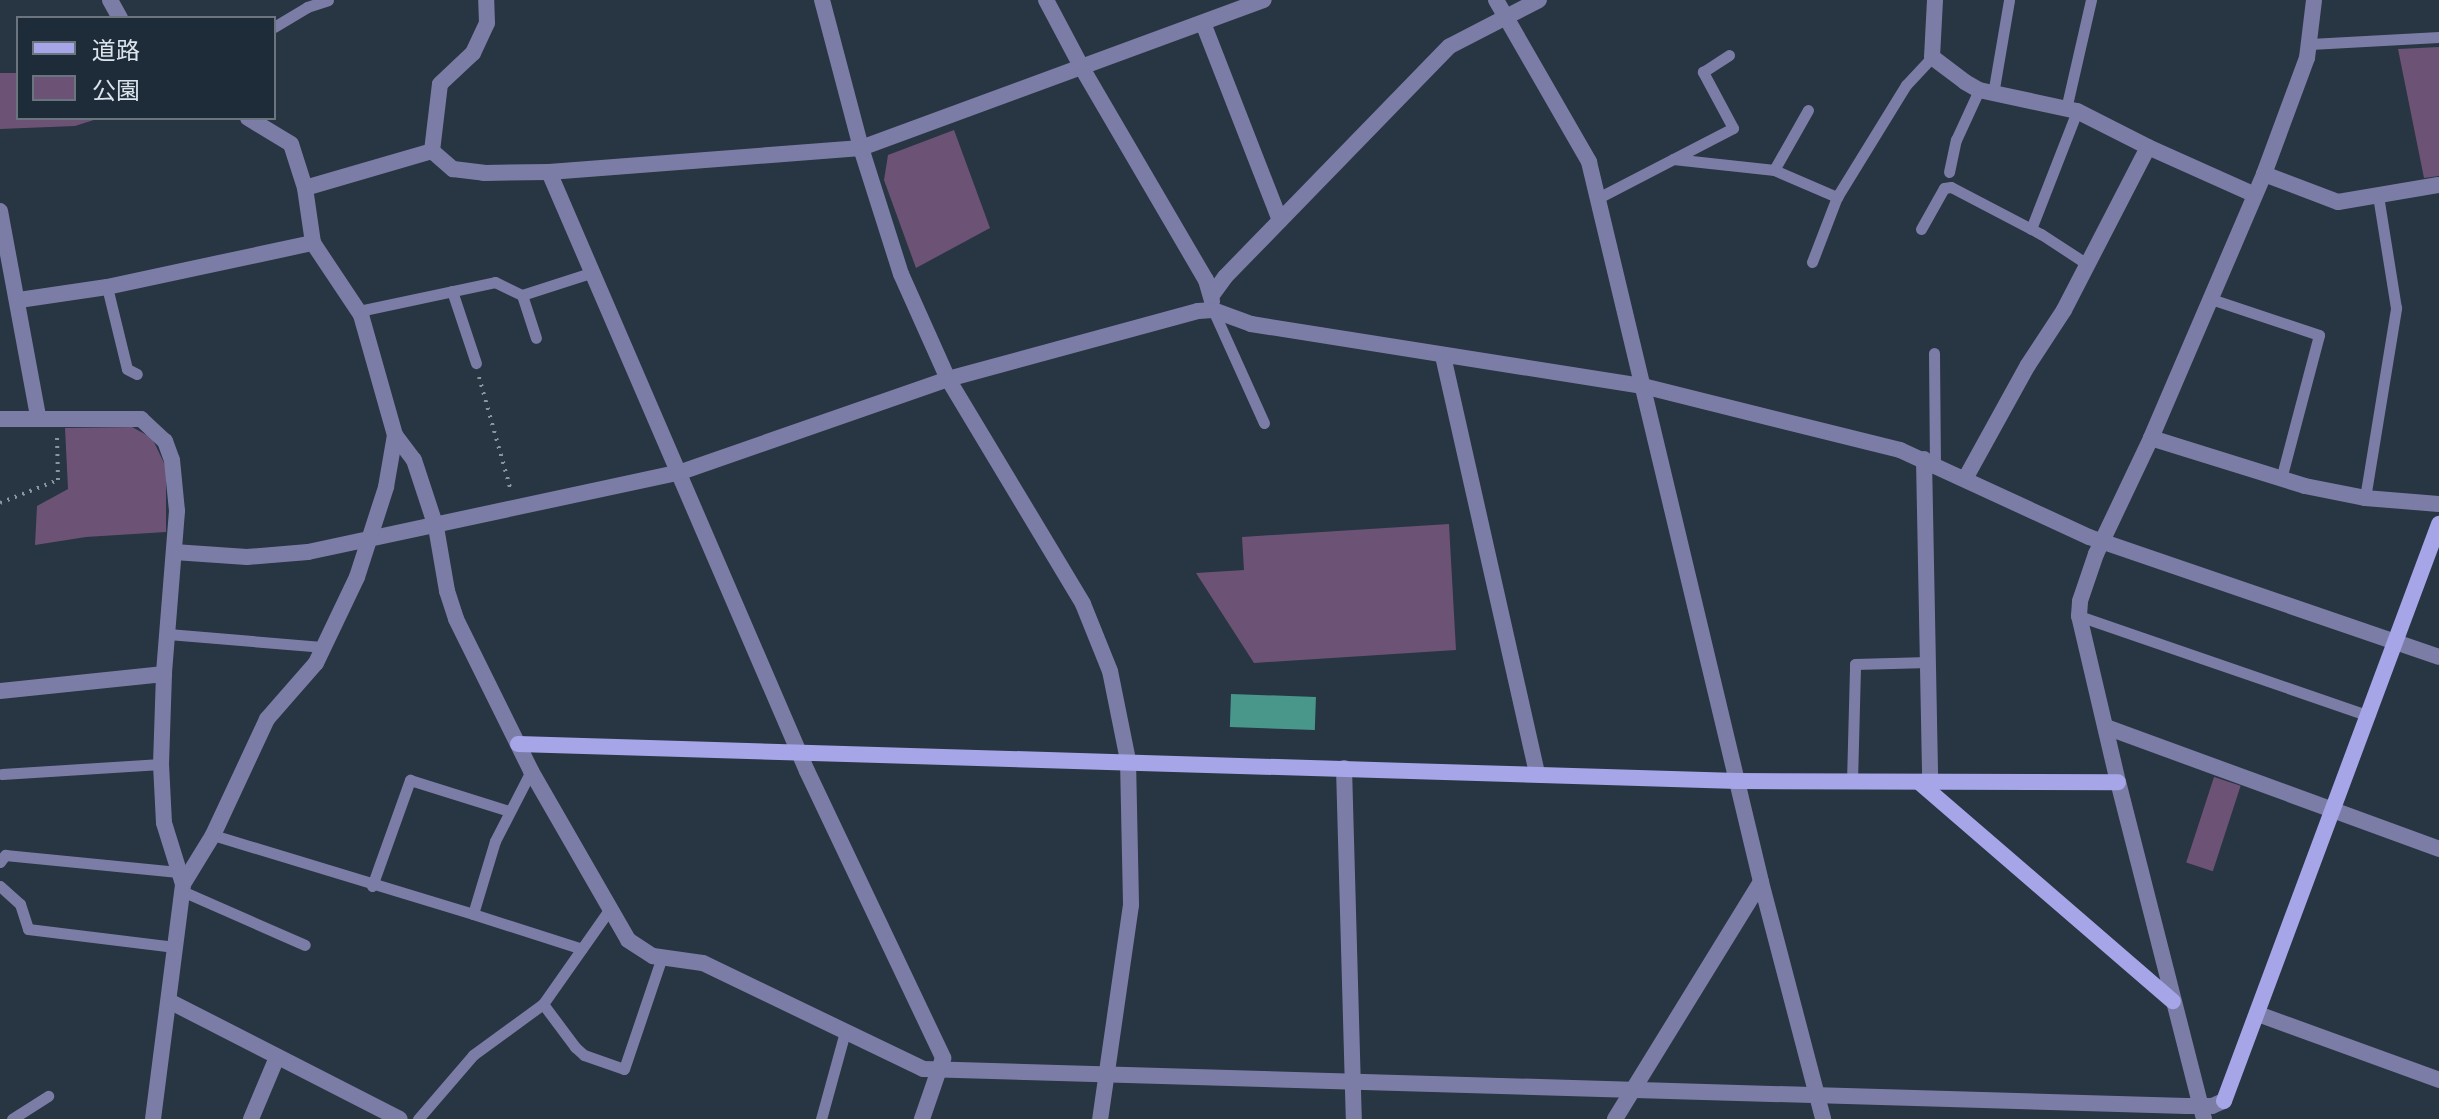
<!DOCTYPE html>
<meta charset="utf-8">
<style>
body{margin:0}
#map{position:relative;width:2439px;height:1119px;overflow:hidden;background:#283543;font-family:"PT Sans Narrow","Noto Sans JP",sans-serif}
div>[style]{position:absolute}
[style*='--x']{left:calc(var(--x)*1px);top:calc(var(--y)*1px);width:calc(var(--w)*1px);rotate:calc(var(--a)*1deg)}
.green>*{inset:0;background:#6c5275;transform-origin:0 0}
.water>*{inset:0;background:#49968b;transform-origin:0 0}
.path>*{height:4px;margin-top:-2px;transform-origin:0;background:repeating-linear-gradient(90deg,#8a95a0 0 2px,transparent 0 8px)}
.lane>*{height:11px;margin:-5.5px;padding:0 5.5px;transform-origin:5.5px;border-radius:5.5px;background:#7c7da6}
.street>*{height:16px;margin:-8px;padding:0 8px;transform-origin:8px;border-radius:8px;background:#7c7da6}
.secondary>*{height:16px;margin:-8px;padding:0 8px;transform-origin:8px;border-radius:8px;background:#a5a5e8}
span{translate:-50% -50%;white-space:nowrap;text-align:center;line-height:1.15;-webkit-text-stroke:8px #1e2b38;paint-order:stroke}
.legend{position:absolute;left:16px;top:16px;width:260px;height:104px;box-sizing:border-box;background:#1e2b38;border:2px solid #6a7580;margin:0;padding:10px 14px;list-style:none;font-size:24px;color:#dbe4ed}
.legend li{display:flex;align-items:center;gap:16px;height:40px}
.legend b{width:40px;border:2px solid #6a7580}
</style>
<div id="map">
<div class="green">
<i style="clip-path:polygon(2439px 47px,2439px 176px,2424px 178px,2398px 49px)"></i>
<i style="clip-path:polygon(18px 73px,18px 118px,100px 118px,75px 126px,0 129px,0 73px)"></i>
<i style="clip-path:polygon(954px 130px,990px 228px,916px 268px,884px 180px,888px 155px)"></i>
<i style="clip-path:polygon(132px 427px,152px 438px,166px 467px,166px 532px,86px 537px,35px 545px,37px 506px,68px 489px,65px 428px)"></i>
<i style="clip-path:polygon(1449px 524px,1456px 650px,1254px 663px,1196px 573px,1244px 570px,1242px 537px)"></i>
<i style="left:2214px;top:777px;width:28px;height:90px;rotate:18deg"></i>
</div>
<div class="water">
<i style="left:1231px;top:694px;width:85px;height:33px;rotate:2deg"></i>
</div>
<div class="path">
<i style="--x:479;--y:377;--w:118;--a:74.3"></i>
<i style="--x:0;--y:503;--w:62;--a:-21.6"></i>
<i style="--x:58;--y:480;--w:44;--a:-91.3"></i>
</div>
<div class="lane">
<i style="--x:274;--y:27;--w:39;--a:-31"></i>
<i style="--x:307;--y:7;--w:22;--a:-18"></i>
<i style="--x:2310;--y:44;--w:129;--a:-3.1"></i>
<i style="--x:1993;--y:94;--w:95;--a:-80.3"></i>
<i style="--x:2066;--y:109;--w:112;--a:-77.1"></i>
<i style="--x:1673;--y:159;--w:102;--a:6.2"></i>
<i style="--x:1774;--y:170;--w:69;--a:-60.5"></i>
<i style="--x:1774;--y:170;--w:69;--a:23.2"></i>
<i style="--x:1949;--y:172;--w:33;--a:-78"></i>
<i style="--x:1956;--y:140;--w:55;--a:-65.3"></i>
<i style="--x:1598;--y:198;--w:152;--a:-27.4"></i>
<i style="--x:1733;--y:128;--w:64;--a:-118.2"></i>
<i style="--x:1703;--y:72;--w:31;--a:-33"></i>
<i style="--x:1921;--y:229;--w:47;--a:-60.7"></i>
<i style="--x:1944;--y:188;--w:7;--a:-8"></i>
<i style="--x:1951;--y:187;--w:102;--a:27.6"></i>
<i style="--x:2041;--y:234;--w:55;--a:33.1"></i>
<i style="--x:2031;--y:229;--w:127;--a:-68.7"></i>
<i style="--x:1812;--y:262;--w:70;--a:-69"></i>
<i style="--x:1837;--y:197;--w:132;--a:-58.4"></i>
<i style="--x:1906;--y:85;--w:38;--a:-47"></i>
<i style="--x:107;--y:287;--w:84;--a:76.3"></i>
<i style="--x:127;--y:369;--w:11;--a:27"></i>
<i style="--x:452;--y:291;--w:76;--a:71.6"></i>
<i style="--x:522;--y:295;--w:75;--a:-17.9"></i>
<i style="--x:2208;--y:298;--w:117;--a:18.4"></i>
<i style="--x:2319;--y:335;--w:149;--a:104.8"></i>
<i style="--x:1213;--y:310;--w:124;--a:65.7"></i>
<i style="--x:359;--y:311;--w:139;--a:-12"></i>
<i style="--x:495;--y:282;--w:30;--a:26"></i>
<i style="--x:522;--y:295;--w:45;--a:72"></i>
<i style="--x:1934;--y:353;--w:112;--a:89.5"></i>
<i style="--x:2365;--y:498;--w:193;--a:-80.7"></i>
<i style="--x:2396;--y:308;--w:113;--a:-99.1"></i>
<i style="--x:2079;--y:616;--w:307;--a:19"></i>
<i style="--x:168;--y:634;--w:157;--a:4.8"></i>
<i style="--x:531;--y:771;--w:79;--a:117.2"></i>
<i style="--x:495;--y:841;--w:76;--a:106.8"></i>
<i style="--x:473;--y:914;--w:114;--a:17.8"></i>
<i style="--x:2;--y:774;--w:159;--a:-3.6"></i>
<i style="--x:1852;--y:782;--w:118;--a:-88.5"></i>
<i style="--x:1855;--y:664;--w:73;--a:-1.6"></i>
<i style="--x:213;--y:835;--w:272;--a:16.9"></i>
<i style="--x:0;--y:862;--w:9;--a:-54"></i>
<i style="--x:5;--y:855;--w:174;--a:5.6"></i>
<i style="--x:0;--y:886;--w:27;--a:42"></i>
<i style="--x:20;--y:904;--w:26;--a:72"></i>
<i style="--x:28;--y:929;--w:148;--a:7"></i>
<i style="--x:372;--y:886;--w:113;--a:-70.3"></i>
<i style="--x:410;--y:780;--w:104;--a:17.4"></i>
<i style="--x:182;--y:891;--w:134;--a:23.7"></i>
<i style="--x:609;--y:910;--w:115;--a:125.1"></i>
<i style="--x:543;--y:1004;--w:54;--a:53.3"></i>
<i style="--x:575;--y:1047;--w:12;--a:42"></i>
<i style="--x:584;--y:1055;--w:42;--a:19.3"></i>
<i style="--x:624;--y:1069;--w:118;--a:-71.3"></i>
<i style="--x:12;--y:1119;--w:43;--a:-32.6"></i>
<i style="--x:418;--y:1119;--w:84;--a:-49.3"></i>
<i style="--x:473;--y:1055;--w:87;--a:-36.1"></i>
<i style="--x:821;--y:1119;--w:90;--a:-74.6"></i>
</div>
<div class="street">
<i style="--x:110;--y:0;--w:21;--a:61"></i>
<i style="--x:822;--y:0;--w:153;--a:75.2"></i>
<i style="--x:861;--y:148;--w:132;--a:72.4"></i>
<i style="--x:901;--y:274;--w:115;--a:65.9"></i>
<i style="--x:948;--y:379;--w:262;--a:59"></i>
<i style="--x:1083;--y:604;--w:72;--a:68.1"></i>
<i style="--x:1110;--y:671;--w:91;--a:78.6"></i>
<i style="--x:1128;--y:760;--w:145;--a:88.8"></i>
<i style="--x:1131;--y:905;--w:216;--a:98.2"></i>
<i style="--x:1046;--y:0;--w:77;--a:62.1"></i>
<i style="--x:1082;--y:68;--w:246;--a:59.7"></i>
<i style="--x:1206;--y:280;--w:22;--a:74"></i>
<i style="--x:1496;--y:0;--w:187;--a:60.1"></i>
<i style="--x:1589;--y:162;--w:740;--a:76.56"></i>
<i style="--x:1761;--y:882;--w:245;--a:75.3"></i>
<i style="--x:1935;--y:0;--w:57;--a:93"></i>
<i style="--x:1932;--y:57;--w:41;--a:37.1"></i>
<i style="--x:1965;--y:82;--w:16;--a:30"></i>
<i style="--x:1979;--y:90;--w:100;--a:12.1"></i>
<i style="--x:2077;--y:111;--w:80;--a:26.9"></i>
<i style="--x:2148;--y:147;--w:115;--a:24.1"></i>
<i style="--x:1203;--y:23;--w:212;--a:68.7"></i>
<i style="--x:248;--y:118;--w:50;--a:31.2"></i>
<i style="--x:291;--y:144;--w:46;--a:72.3"></i>
<i style="--x:305;--y:188;--w:56;--a:81.7"></i>
<i style="--x:432;--y:151;--w:67;--a:-83.2"></i>
<i style="--x:440;--y:84;--w:45;--a:-43.2"></i>
<i style="--x:473;--y:53;--w:33;--a:-65"></i>
<i style="--x:487;--y:23;--w:23;--a:-92"></i>
<i style="--x:549;--y:172;--w:652;--a:66.7"></i>
<i style="--x:807;--y:771;--w:318;--a:64.6"></i>
<i style="--x:943;--y:1058;--w:65;--a:109"></i>
<i style="--x:2264;--y:174;--w:79;--a:20.7"></i>
<i style="--x:2338;--y:202;--w:102;--a:-9.6"></i>
<i style="--x:305;--y:188;--w:132;--a:-16.2"></i>
<i style="--x:432;--y:151;--w:28;--a:41"></i>
<i style="--x:453;--y:169;--w:31;--a:7"></i>
<i style="--x:484;--y:173;--w:65;--a:-0.9"></i>
<i style="--x:549;--y:172;--w:313;--a:-4.4"></i>
<i style="--x:861;--y:148;--w:429;--a:-20.2"></i>
<i style="--x:0;--y:211;--w:209;--a:79.5"></i>
<i style="--x:1212;--y:295;--w:22;--a:-54"></i>
<i style="--x:1225;--y:277;--w:322;--a:-45.8"></i>
<i style="--x:1450;--y:46;--w:100;--a:-27.3"></i>
<i style="--x:19;--y:300;--w:89;--a:-8.4"></i>
<i style="--x:107;--y:287;--w:211;--a:-12.1"></i>
<i style="--x:313;--y:243;--w:87;--a:56.3"></i>
<i style="--x:361;--y:315;--w:125;--a:74.2"></i>
<i style="--x:395;--y:435;--w:31;--a:53"></i>
<i style="--x:414;--y:460;--w:71;--a:71.8"></i>
<i style="--x:436;--y:527;--w:65;--a:80.2"></i>
<i style="--x:447;--y:591;--w:29;--a:72"></i>
<i style="--x:456;--y:619;--w:169;--a:63.7"></i>
<i style="--x:531;--y:771;--w:195;--a:60.1"></i>
<i style="--x:628;--y:940;--w:30;--a:33"></i>
<i style="--x:653;--y:956;--w:50;--a:8"></i>
<i style="--x:703;--y:963;--w:244;--a:25.7"></i>
<i style="--x:923;--y:1069;--w:1264;--a:1.68"></i>
<i style="--x:2186;--y:1106;--w:26;--a:0"></i>
<i style="--x:2212;--y:1106;--w:13;--a:-23"></i>
<i style="--x:1443;--y:356;--w:427;--a:77.3"></i>
<i style="--x:0;--y:419;--w:141;--a:0"></i>
<i style="--x:141;--y:419;--w:33;--a:43"></i>
<i style="--x:165;--y:441;--w:20;--a:70"></i>
<i style="--x:172;--y:460;--w:51;--a:84.4"></i>
<i style="--x:177;--y:511;--w:164;--a:94.6"></i>
<i style="--x:164;--y:674;--w:90;--a:91.9"></i>
<i style="--x:161;--y:764;--w:59;--a:87.1"></i>
<i style="--x:164;--y:823;--w:64;--a:72.7"></i>
<i style="--x:2151;--y:438;--w:161;--a:17.3"></i>
<i style="--x:2305;--y:486;--w:61;--a:11.3"></i>
<i style="--x:2365;--y:498;--w:74;--a:4.6"></i>
<i style="--x:1924;--y:459;--w:324;--a:88.9"></i>
<i style="--x:1965;--y:479;--w:130;--a:-61.1"></i>
<i style="--x:2028;--y:365;--w:66;--a:-56.8"></i>
<i style="--x:2064;--y:310;--w:183;--a:-62.7"></i>
<i style="--x:174;--y:552;--w:73;--a:3.9"></i>
<i style="--x:247;--y:557;--w:61;--a:-4.7"></i>
<i style="--x:308;--y:552;--w:381;--a:-12.1"></i>
<i style="--x:681;--y:472;--w:283;--a:-19.2"></i>
<i style="--x:948;--y:379;--w:259;--a:-15.2"></i>
<i style="--x:1198;--y:311;--w:15;--a:-4"></i>
<i style="--x:1213;--y:310;--w:40;--a:20.2"></i>
<i style="--x:1251;--y:324;--w:397;--a:9"></i>
<i style="--x:1643;--y:386;--w:265;--a:14"></i>
<i style="--x:1900;--y:450;--w:208;--a:24.7"></i>
<i style="--x:2089;--y:537;--w:370;--a:18.9"></i>
<i style="--x:0;--y:691;--w:165;--a:-5.9"></i>
<i style="--x:2106;--y:727;--w:355;--a:20.1"></i>
<i style="--x:1344;--y:768;--w:351;--a:88.4"></i>
<i style="--x:169;--y:1001;--w:259;--a:27.1"></i>
<i style="--x:2258;--y:1014;--w:193;--a:20"></i>
<i style="--x:153;--y:1119;--w:237;--a:-82.7"></i>
<i style="--x:183;--y:884;--w:57;--a:-58.5"></i>
<i style="--x:213;--y:835;--w:128;--a:-65"></i>
<i style="--x:267;--y:719;--w:74;--a:-48.8"></i>
<i style="--x:316;--y:663;--w:95;--a:-64.5"></i>
<i style="--x:357;--y:577;--w:95;--a:-72.1"></i>
<i style="--x:386;--y:487;--w:53;--a:-80.2"></i>
<i style="--x:251;--y:1119;--w:67;--a:-67.2"></i>
<i style="--x:1615;--y:1119;--w:278;--a:-58.4"></i>
<i style="--x:2204;--y:1119;--w:348;--a:-104.3"></i>
<i style="--x:2118;--y:782;--w:171;--a:-103.2"></i>
<i style="--x:2079;--y:616;--w:15;--a:-86"></i>
<i style="--x:2080;--y:601;--w:50;--a:-71.2"></i>
<i style="--x:2096;--y:554;--w:128;--a:-64.6"></i>
<i style="--x:2151;--y:438;--w:287;--a:-66.8"></i>
<i style="--x:2264;--y:174;--w:124;--a:-69.7"></i>
<i style="--x:2307;--y:58;--w:58;--a:-83.1"></i>
</div>
<div class="secondary">
<i style="--x:518;--y:744;--w:1220;--a:1.74"></i>
<i style="--x:1737;--y:781;--w:381;--a:0.2"></i>
<i style="--x:1920;--y:783;--w:334;--a:40.8"></i>
<i style="--x:2224;--y:1101;--w:616;--a:-69.56"></i>
</div>
<ul class="legend">
<li><b style="height:10px;background:#a5a5e8"></b>道路</li>
<li><b style="height:22px;background:#6c5275"></b>公園</li>
</ul>
</div>
